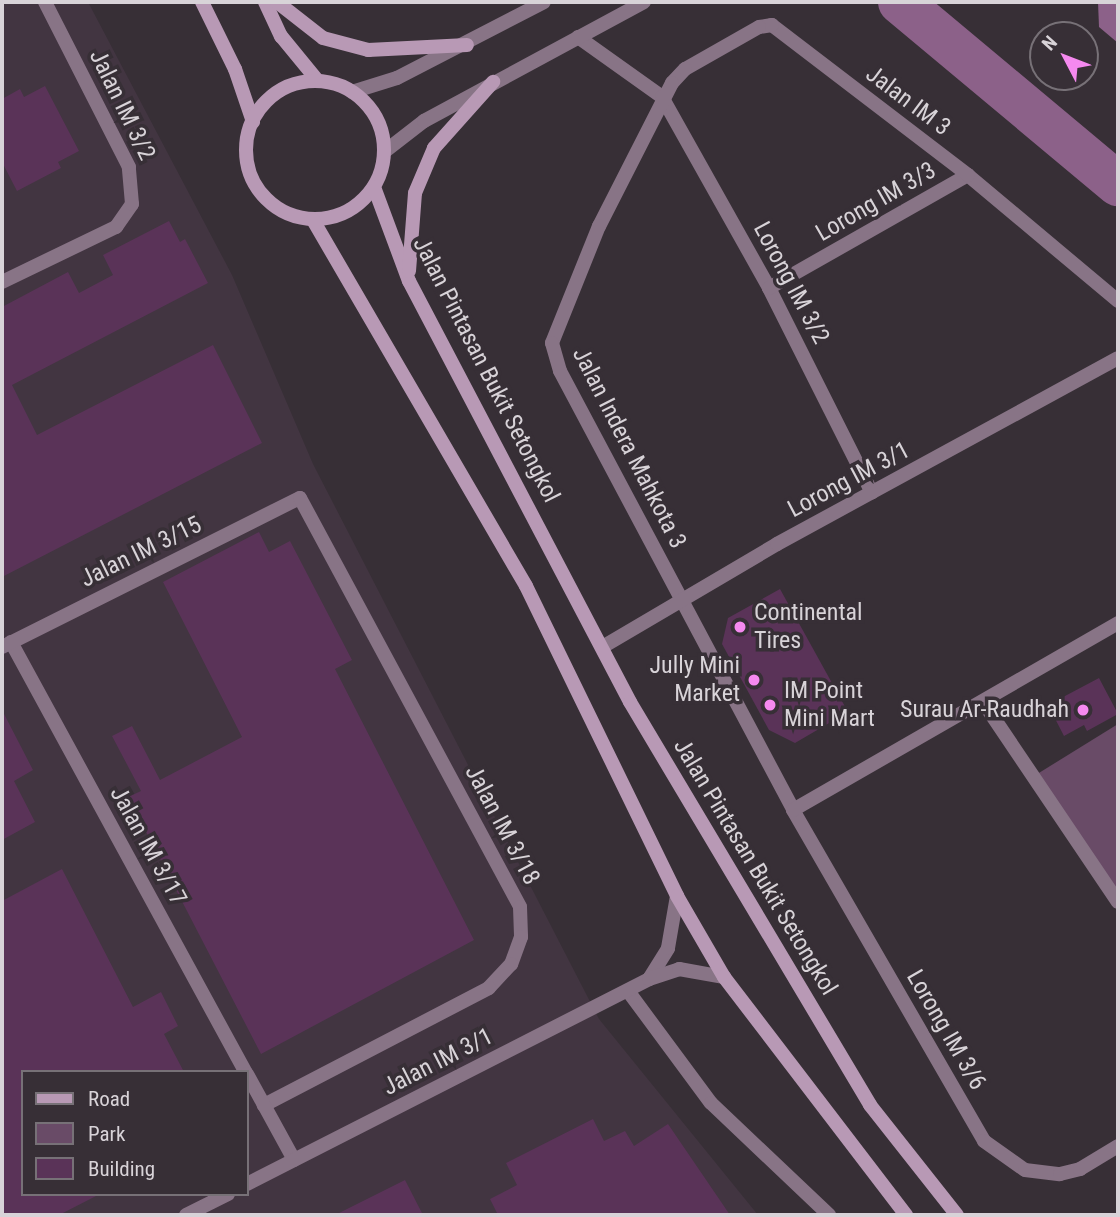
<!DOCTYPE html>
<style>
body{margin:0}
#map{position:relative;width:1120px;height:1217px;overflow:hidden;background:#372f36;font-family:"Roboto Condensed",sans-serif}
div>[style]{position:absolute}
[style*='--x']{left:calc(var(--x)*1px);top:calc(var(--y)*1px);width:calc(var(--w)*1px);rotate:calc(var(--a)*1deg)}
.built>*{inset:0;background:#423541}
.green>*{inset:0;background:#694b67}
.water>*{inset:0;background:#8c6189}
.river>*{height:44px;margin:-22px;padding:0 22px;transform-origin:22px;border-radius:22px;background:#8c6189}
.building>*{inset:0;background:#5a3358}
.minor>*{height:14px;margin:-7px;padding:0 7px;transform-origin:7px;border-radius:7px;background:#887486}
.tertiary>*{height:14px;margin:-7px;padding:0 7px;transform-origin:7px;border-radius:7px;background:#887486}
.secondary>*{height:14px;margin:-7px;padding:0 7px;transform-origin:7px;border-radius:7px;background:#b899b5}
.secondary>.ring{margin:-7px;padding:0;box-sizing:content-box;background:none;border:14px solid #b899b5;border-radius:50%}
.dots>*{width:19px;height:19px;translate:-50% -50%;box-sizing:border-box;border:4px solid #372f36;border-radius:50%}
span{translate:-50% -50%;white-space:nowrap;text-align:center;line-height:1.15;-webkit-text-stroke:7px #372f36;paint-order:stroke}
.street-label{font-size:24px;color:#d8d3d8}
.poi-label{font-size:24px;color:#d8d3d8}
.left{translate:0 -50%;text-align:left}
.right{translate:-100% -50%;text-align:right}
.frame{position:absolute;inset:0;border:4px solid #d8d3d8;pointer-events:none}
.legend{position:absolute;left:21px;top:1070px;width:228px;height:126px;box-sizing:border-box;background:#372f36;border:2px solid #777177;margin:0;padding:9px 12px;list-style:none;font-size:21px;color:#d8d3d8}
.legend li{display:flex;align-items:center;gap:14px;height:35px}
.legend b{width:35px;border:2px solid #777177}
.north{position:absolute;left:1029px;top:21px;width:70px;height:70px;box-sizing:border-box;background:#372f36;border:2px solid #777177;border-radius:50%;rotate:312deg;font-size:19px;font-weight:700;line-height:28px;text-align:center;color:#d8d3d8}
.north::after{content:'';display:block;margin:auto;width:24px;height:32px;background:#f589ef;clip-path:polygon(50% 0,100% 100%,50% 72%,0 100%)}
</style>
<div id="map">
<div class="built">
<i style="clip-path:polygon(evenodd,2px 2px,88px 2px,232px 275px,313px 464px,599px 1019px,758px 1215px,2px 1215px,2px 2px,23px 1072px,247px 1072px,247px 1194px,23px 1194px,23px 1072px)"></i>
</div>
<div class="green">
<i style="clip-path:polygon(1118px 724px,1118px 888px,1111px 892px,1034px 776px)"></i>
</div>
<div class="water">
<i style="clip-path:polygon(1098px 2px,1118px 2px,1118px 43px,1099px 27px)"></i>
</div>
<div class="river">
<i style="--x:900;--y:2;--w:284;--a:39.9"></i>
</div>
<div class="building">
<i style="clip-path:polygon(45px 86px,79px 151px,58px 162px,61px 168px,17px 191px,2px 162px,2px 99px,20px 89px,24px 97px)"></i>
<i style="clip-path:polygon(169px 221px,180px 242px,185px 239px,208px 283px,12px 385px,37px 435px,213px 345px,262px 443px,2px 577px,2px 307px,68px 272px,79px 293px,113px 275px,103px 255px)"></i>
<i style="clip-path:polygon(259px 532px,269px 552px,290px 541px,352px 660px,335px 669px,474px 940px,261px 1054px,128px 797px,141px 791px,112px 736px,132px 726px,160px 780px,242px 737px,163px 582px)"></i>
<i style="clip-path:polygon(780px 589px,848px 712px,795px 743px,769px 730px,722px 644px,728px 618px)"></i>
<i style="clip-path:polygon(1099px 678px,1118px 714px,1087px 731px,1084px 725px,1064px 736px,1048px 705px)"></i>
<i style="clip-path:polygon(2px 710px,33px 770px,14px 781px,35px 822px,2px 840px)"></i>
<i style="clip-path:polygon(62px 869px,133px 1007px,161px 992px,178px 1026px,164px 1034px,184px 1072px,23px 1072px,23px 1194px,100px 1194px,59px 1215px,2px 1215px,2px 901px)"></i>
<i style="clip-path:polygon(593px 1119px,604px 1141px,625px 1131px,634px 1146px,668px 1124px,730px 1215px,498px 1215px,490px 1199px,517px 1185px,506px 1163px)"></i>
<i style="clip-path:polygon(405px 1180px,423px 1215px,335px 1215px)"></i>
</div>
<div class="minor">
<i style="--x:578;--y:37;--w:103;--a:35.5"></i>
<i style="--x:662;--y:97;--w:219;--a:60.7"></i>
<i style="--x:769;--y:288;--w:229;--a:63.3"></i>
<i style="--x:2;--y:282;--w:127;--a:-25.8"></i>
<i style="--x:116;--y:227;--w:28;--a:-55"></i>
<i style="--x:132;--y:204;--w:37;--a:-95"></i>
<i style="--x:129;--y:167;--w:185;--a:-117"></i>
<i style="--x:769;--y:288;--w:229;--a:-29.6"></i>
<i style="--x:1118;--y:301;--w:196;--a:-140"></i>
<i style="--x:968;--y:175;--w:247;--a:-142.6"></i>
<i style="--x:772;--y:25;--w:13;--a:171"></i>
<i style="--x:759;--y:27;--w:85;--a:150.4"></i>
<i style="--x:685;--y:69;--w:19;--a:133"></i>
<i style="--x:672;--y:83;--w:161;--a:117"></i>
<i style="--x:599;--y:226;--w:126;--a:111.9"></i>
<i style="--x:552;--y:343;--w:29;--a:74"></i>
<i style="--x:560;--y:371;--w:497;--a:62"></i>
<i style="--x:793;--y:810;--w:382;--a:60"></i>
<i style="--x:984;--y:1141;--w:50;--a:35.3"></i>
<i style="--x:1025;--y:1170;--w:35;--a:7"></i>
<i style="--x:1060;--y:1174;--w:21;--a:-14"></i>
<i style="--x:1080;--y:1169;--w:44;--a:-31.2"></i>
<i style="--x:11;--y:642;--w:490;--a:61.4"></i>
<i style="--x:604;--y:646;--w:201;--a:-30.5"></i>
<i style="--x:777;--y:544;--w:388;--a:-28.6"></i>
<i style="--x:2;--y:647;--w:333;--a:-26.6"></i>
<i style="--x:300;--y:498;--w:464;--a:61.7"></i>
<i style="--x:520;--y:907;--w:30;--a:88"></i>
<i style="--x:521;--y:937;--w:29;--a:110"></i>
<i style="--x:511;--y:964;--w:33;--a:133"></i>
<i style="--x:489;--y:988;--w:254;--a:152.5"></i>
<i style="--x:983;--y:702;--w:241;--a:56"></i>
<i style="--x:793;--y:810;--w:375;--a:-29.9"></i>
<i style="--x:628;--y:991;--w:139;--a:53.5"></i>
<i style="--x:711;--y:1103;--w:163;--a:43.5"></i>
<i style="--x:247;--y:1074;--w:98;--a:61.3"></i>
</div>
<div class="tertiary">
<i style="--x:352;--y:92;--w:47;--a:-17.3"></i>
<i style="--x:397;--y:78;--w:165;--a:-27.3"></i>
<i style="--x:384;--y:152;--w:51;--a:-37.8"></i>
<i style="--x:424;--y:121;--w:250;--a:-28.4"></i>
<i style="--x:649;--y:979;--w:36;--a:-58"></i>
<i style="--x:668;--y:948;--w:53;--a:-80.2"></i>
<i style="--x:247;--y:1184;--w:451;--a:-27"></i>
<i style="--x:649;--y:979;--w:32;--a:-18"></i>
<i style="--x:679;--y:969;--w:46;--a:10.1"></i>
<i style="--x:186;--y:1215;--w:47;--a:-26.6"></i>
</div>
<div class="secondary">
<i style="--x:202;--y:2;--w:75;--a:63.8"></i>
<i style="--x:235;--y:69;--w:56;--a:71.2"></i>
<i style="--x:265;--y:2;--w:38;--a:65"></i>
<i style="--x:281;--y:36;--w:58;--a:50.6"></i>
<i style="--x:277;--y:2;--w:58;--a:38"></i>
<i style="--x:323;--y:38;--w:47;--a:14.9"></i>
<i style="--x:368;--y:50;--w:99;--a:-2.9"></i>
<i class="ring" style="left:246px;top:81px;width:124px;height:124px"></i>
<i style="--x:374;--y:187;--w:100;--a:69.6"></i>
<i style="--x:409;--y:281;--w:475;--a:62.3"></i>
<i style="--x:630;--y:702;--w:469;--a:59.2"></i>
<i style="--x:870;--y:1105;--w:140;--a:51.7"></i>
<i style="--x:313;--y:220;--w:423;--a:59.8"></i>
<i style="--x:526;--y:586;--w:345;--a:64"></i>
<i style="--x:677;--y:896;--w:94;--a:59.9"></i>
<i style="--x:724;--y:977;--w:300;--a:52.6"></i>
<i style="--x:409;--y:271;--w:78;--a:-85.6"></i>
<i style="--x:415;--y:193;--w:49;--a:-67.1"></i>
<i style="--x:434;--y:148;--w:89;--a:-48.2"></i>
</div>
<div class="dots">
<i style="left:740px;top:627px;background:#f589ef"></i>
<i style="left:754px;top:680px;background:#f589ef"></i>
<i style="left:770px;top:705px;background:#f589ef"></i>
<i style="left:1083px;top:710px;background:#f589ef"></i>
</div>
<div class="street-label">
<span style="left:908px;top:101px;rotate:37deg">Jalan IM 3</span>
<span style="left:122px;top:105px;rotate:64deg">Jalan IM 3/2</span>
<span style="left:876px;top:202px;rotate:-30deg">Lorong IM 3/3</span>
<span style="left:791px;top:283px;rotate:62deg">Lorong IM 3/2</span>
<span style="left:486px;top:370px;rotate:63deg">Jalan Pintasan Bukit Setongkol</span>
<span style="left:629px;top:448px;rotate:63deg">Jalan Indera Mahkota 3</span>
<span style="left:849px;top:480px;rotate:-28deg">Lorong IM 3/1</span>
<span style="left:141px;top:552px;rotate:-26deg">Jalan IM 3/15</span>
<span style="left:502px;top:825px;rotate:62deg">Jalan IM 3/18</span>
<span style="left:148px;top:846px;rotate:61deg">Jalan IM 3/17</span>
<span style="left:755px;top:867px;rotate:59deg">Jalan Pintasan Bukit Setongkol</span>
<span style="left:946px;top:1030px;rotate:60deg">Lorong IM 3/6</span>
<span style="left:438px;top:1062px;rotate:-27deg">Jalan IM 3/1</span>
</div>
<div class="poi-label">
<span class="left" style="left:754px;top:627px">Continental<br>Tires</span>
<span class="right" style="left:740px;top:680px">Jully Mini<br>Market</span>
<span class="left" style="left:784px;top:705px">IM Point<br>Mini Mart</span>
<span class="right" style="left:1069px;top:710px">Surau Ar-Raudhah</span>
</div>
<div class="frame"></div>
<ul class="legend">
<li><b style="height:9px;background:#b899b5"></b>Road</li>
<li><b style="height:19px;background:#694b67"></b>Park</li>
<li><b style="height:19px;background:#5a3358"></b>Building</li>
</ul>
<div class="north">N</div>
</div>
